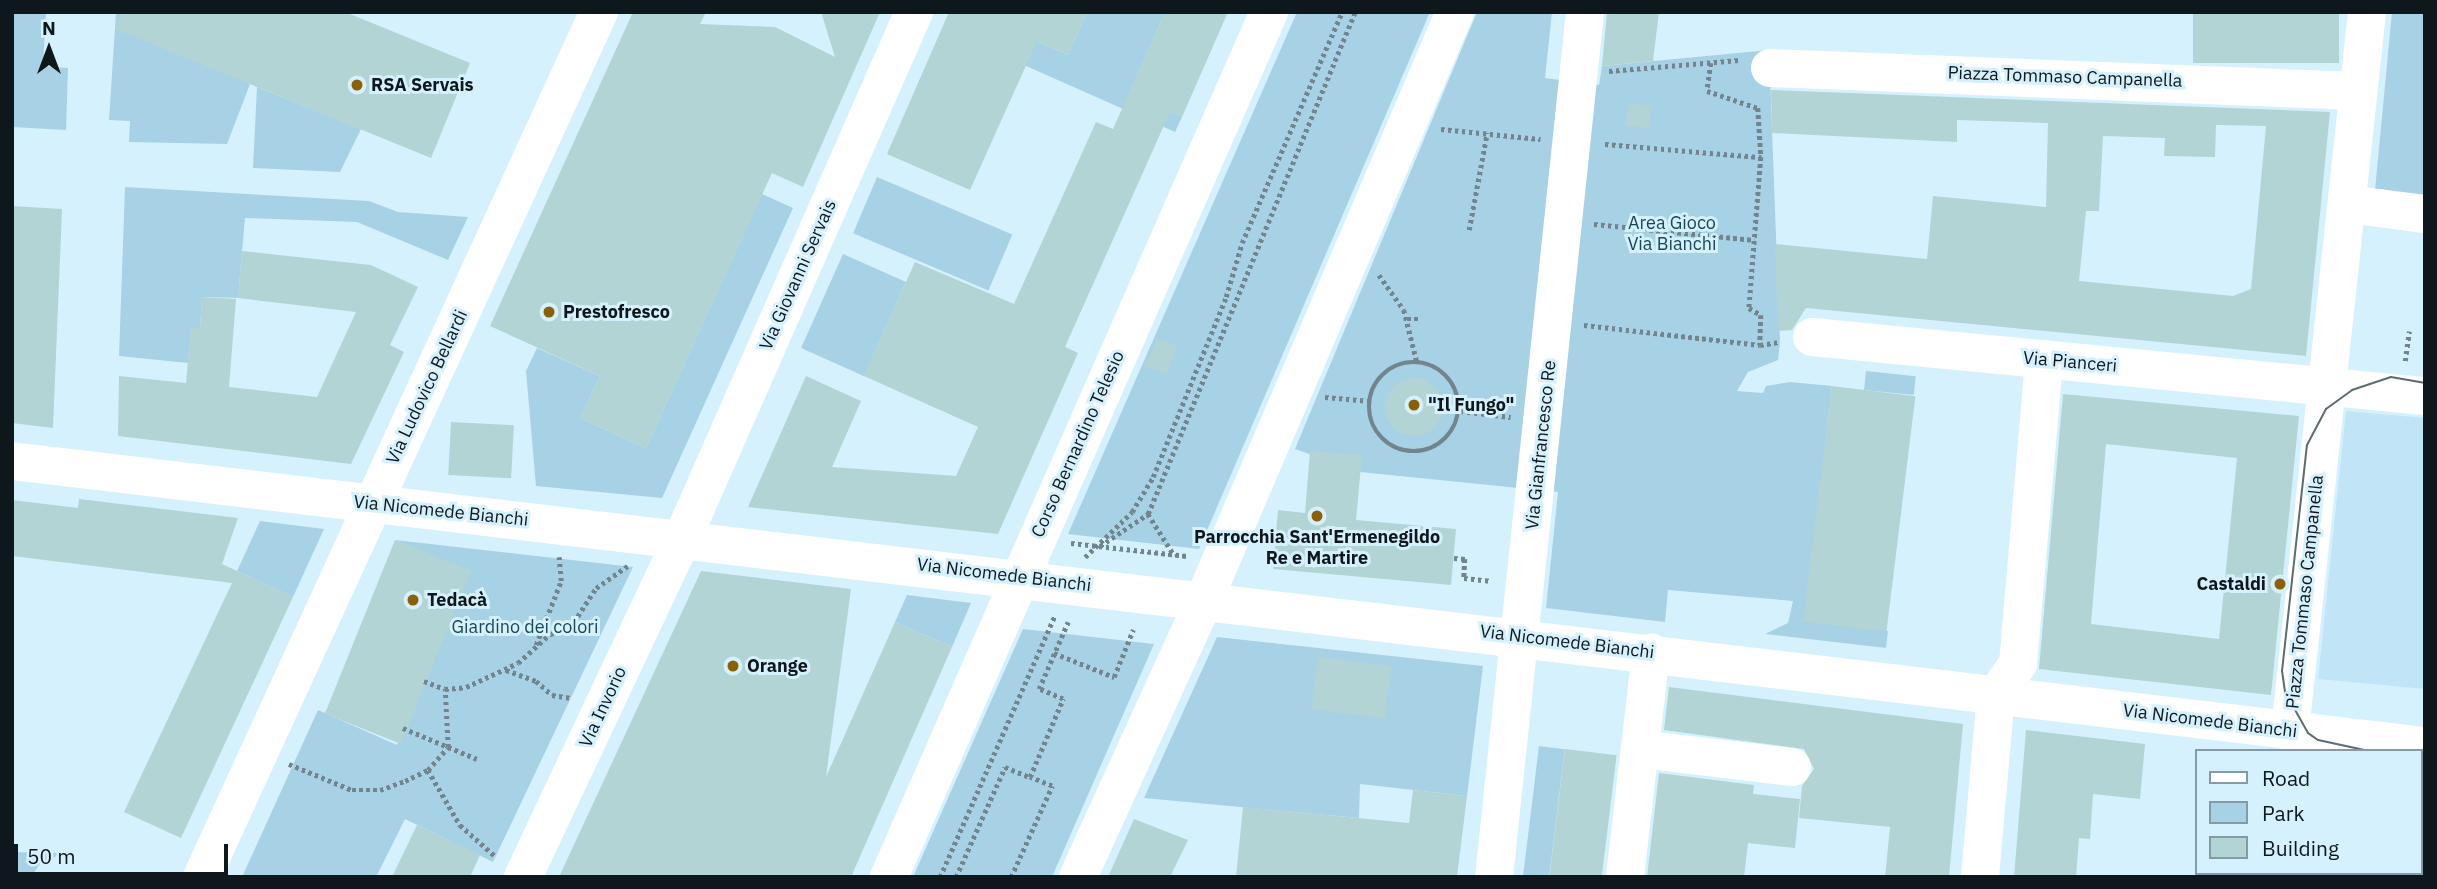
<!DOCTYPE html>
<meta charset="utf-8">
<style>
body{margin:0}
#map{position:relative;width:2437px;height:889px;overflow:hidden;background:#d5f1fe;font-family:"IBM Plex Sans",sans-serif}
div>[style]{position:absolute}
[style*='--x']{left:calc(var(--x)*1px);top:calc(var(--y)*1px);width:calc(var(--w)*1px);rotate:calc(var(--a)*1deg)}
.built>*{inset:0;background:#c1e5f6}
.green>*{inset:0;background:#a7d2e5;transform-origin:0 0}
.building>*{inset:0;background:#b3d4d4;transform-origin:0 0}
.round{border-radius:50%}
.path>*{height:4.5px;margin-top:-2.25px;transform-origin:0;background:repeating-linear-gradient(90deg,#72858e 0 3.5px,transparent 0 7px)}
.path>.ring{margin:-2.25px;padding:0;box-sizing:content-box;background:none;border:4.5px solid #72858e;border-radius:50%}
.minor>*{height:38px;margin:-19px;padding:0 19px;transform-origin:19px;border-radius:19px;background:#fff}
.tram>*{height:2px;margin:-1px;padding:0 1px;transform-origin:1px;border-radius:1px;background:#5b6c73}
.dots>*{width:19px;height:19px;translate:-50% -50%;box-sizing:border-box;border:4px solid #d5f1fe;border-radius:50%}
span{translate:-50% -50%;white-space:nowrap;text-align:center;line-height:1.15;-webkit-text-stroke:6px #d5f1fe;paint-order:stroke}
.street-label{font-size:18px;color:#0e181c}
.poi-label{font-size:18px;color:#0e181c;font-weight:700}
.left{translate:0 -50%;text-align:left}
.right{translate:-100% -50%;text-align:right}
.park-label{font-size:18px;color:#194658}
.frame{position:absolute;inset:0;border:14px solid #0e181c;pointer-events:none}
.legend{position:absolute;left:2195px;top:749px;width:228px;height:126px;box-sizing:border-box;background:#d5f1fe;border:2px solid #859aa4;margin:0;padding:9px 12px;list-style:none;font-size:21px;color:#0e181c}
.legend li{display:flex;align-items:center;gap:14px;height:35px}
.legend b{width:35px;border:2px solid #859aa4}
.north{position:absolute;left:14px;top:14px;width:70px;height:70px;-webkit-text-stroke:5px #d5f1fe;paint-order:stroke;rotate:0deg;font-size:19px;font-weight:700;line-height:28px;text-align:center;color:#0e181c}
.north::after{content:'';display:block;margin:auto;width:24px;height:32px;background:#0e181c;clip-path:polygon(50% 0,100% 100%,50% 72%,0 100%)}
.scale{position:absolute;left:14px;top:844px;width:214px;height:32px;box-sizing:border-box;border:4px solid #0e181c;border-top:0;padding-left:9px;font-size:21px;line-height:24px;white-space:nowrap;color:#0e181c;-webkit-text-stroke:5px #d5f1fe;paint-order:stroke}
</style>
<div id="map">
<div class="built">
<i style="clip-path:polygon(2346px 411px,2425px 418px,2425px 689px,2318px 679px)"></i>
</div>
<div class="green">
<i style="clip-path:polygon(12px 12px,46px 12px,43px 66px,68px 68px,66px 130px,12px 127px)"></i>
<i style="clip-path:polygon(116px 12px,250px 84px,227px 144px,129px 142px,130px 121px,109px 120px)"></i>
<i style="clip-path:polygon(1087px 12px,1165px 12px,1129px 94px,1182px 117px,1175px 132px,1006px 57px,1017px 32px,1068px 55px)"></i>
<i style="clip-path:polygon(1297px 12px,1430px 12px,1199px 549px,1068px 534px)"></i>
<i style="clip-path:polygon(1477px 12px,1552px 12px,1545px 78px,1599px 85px,1602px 66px,1769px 50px,1780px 342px,1778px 360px,1748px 372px,1737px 391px,1763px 393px,1766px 386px,1790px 382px,1832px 386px,1805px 621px,1888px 631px,1886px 648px,1765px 634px,1788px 623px,1793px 601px,1668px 590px,1665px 622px,1546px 608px,1558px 492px,1360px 472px,1295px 449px)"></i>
<i style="clip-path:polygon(2392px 12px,2425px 12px,2425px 196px,2375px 190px)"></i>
<i style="clip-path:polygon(257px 87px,361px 129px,340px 172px,253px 168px)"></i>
<i style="left:877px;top:177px;width:147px;height:61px;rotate:23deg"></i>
<i style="clip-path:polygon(125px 187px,369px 201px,398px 212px,468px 217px,448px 260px,357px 222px,245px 218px,238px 298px,202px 297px,200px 328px,191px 328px,188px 363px,119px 356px)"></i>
<i style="clip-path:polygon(762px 194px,793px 208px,662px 498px,536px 486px,526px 371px,537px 348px,600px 376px,580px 418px,646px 448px)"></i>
<i style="left:843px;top:254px;width:69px;height:103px;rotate:24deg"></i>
<i style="left:1866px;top:371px;width:50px;height:19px;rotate:6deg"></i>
<i style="clip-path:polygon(260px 521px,324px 529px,293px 597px,237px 571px)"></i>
<i style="clip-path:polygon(395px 540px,633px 567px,493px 862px,405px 819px,376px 877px,242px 877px,318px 710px,397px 745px,470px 572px)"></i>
<i style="clip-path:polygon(907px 595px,971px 603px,952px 647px,895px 622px)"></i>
<i style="clip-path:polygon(1023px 629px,1154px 644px,1052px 877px,913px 877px)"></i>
<i style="clip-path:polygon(1217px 637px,1483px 666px,1467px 796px,1360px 784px,1359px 818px,1144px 798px)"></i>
<i style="left:1539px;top:746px;width:26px;height:132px;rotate:7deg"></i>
<i style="clip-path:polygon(12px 852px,63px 853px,40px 864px,31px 877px,12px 877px)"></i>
</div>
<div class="building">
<i style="clip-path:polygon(122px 12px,345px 12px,470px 63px,431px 158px,115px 29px)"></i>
<i style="clip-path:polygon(633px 12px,706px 12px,700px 24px,775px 27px,835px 57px,821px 12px,880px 12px,803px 187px,772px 173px,646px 448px,580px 418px,600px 376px,490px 326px)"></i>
<i style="clip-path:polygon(949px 12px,1087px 12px,1068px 55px,1037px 41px,970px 190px,887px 154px)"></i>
<i style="clip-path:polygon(1165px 12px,1228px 12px,1182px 117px,1170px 112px,1065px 347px,1078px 353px,998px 534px,748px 507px,806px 376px,861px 401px,832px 467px,956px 476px,978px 427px,864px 376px,906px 282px,915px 262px,1014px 304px,1096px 122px,1113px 129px)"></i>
<i style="clip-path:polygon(1607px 12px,1659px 12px,1653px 61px,1602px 66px)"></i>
<i style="left:2193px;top:12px;width:146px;height:51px"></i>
<i style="clip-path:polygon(evenodd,1771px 90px,2330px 112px,2306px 356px,1806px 308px,1792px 330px,1778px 331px,1775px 244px,1927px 259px,1933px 196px,2046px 207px,2048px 123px,1957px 120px,1957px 142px,1772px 133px,1771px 90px,2216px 125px,2266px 126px,2251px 289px,2233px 296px,2079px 281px,2086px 211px,2099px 211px,2103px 136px,2165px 138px,2164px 156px,2215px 157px,2216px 125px)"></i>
<i style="left:1629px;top:103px;width:23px;height:23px;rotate:7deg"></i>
<i style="clip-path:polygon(12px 206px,62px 209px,53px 428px,12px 423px)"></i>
<i style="clip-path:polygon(242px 251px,371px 265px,418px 287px,390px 345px,404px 352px,351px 464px,118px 436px,119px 376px,186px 383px,191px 327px,200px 328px,202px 297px,236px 299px,229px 387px,317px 397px,356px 312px,238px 298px)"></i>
<i style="left:1157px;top:338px;width:22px;height:30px;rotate:22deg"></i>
<i class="round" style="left:1385px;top:378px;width:58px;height:58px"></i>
<i style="left:1832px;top:386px;width:84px;height:237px;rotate:7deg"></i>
<i style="clip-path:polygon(evenodd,2063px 394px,2299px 416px,2271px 695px,2039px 669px,2063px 394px,2106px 444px,2237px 458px,2219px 639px,2091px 624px,2106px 444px)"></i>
<i style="left:451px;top:422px;width:63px;height:53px;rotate:3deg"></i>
<i style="clip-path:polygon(1310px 451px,1362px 455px,1356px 520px,1456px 529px,1451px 585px,1273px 569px,1278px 510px,1305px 513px)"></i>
<i style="clip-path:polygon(79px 499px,238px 518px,222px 564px,293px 597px,181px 838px,124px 812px,232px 583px,12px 556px,12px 500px,78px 508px)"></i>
<i style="left:395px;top:540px;width:82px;height:187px;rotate:22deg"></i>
<i style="clip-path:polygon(701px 571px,851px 589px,826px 777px,895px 622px,952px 647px,851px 877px,559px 877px)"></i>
<i style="left:1318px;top:657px;width:74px;height:53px;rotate:7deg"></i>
<i style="clip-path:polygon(1669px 687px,1963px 724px,1949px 877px,1885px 877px,1890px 827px,1799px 818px,1802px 786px,1814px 769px,1804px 749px,1664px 730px)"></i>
<i style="clip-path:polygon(2026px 730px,2145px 744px,2140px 799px,2093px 794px,2090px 839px,2079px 838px,2076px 877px,2014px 877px)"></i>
<i style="left:1565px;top:749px;width:52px;height:129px;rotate:7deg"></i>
<i style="clip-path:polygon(1659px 773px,1754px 785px,1753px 794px,1800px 799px,1795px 848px,1748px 843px,1744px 877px,1647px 877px)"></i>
<i style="clip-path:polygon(1413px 790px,1467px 796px,1457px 877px,1236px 877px,1243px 807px,1409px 823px)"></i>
<i style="clip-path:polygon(1134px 819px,1188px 840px,1170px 877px,1108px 877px)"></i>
<i style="clip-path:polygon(417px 825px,480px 855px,470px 877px,392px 877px)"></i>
</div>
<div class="path">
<i style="--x:1711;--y:63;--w:28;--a:98"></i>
<i style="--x:1707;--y:91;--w:54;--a:18.4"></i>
<i style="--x:1758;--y:108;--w:49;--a:86.5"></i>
<i style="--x:1761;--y:157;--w:151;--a:94.5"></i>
<i style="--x:1749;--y:308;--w:14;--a:30"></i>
<i style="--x:1761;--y:315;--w:30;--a:92"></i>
<i style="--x:1609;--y:71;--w:131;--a:-4.8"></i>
<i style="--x:1441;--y:129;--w:100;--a:5.8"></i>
<i style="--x:1605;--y:144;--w:157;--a:4.8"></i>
<i style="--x:1594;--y:224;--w:161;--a:5.7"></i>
<i style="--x:1469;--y:230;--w:99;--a:-79.5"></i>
<i style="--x:1379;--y:275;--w:43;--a:54.5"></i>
<i style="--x:1404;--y:310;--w:54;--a:76"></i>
<i style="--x:1407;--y:319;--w:12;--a:0"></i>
<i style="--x:1584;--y:325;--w:177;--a:6.5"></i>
<i style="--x:1760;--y:345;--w:20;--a:-9"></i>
<i style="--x:2405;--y:361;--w:30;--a:-82"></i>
<i class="ring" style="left:1369px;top:362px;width:85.5px;height:85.5px"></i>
<i style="--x:1325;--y:397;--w:45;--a:5.1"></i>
<i style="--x:1460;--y:411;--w:51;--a:6.7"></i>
<i style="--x:1148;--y:514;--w:49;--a:57.6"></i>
<i style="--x:1071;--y:543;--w:117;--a:6.4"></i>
<i style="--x:1100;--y:546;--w:58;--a:-33.7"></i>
<i style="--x:1148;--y:514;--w:543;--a:-67.59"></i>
<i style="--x:1085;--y:557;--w:65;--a:-43.8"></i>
<i style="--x:1132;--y:512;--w:41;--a:-59"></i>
<i style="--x:1153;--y:477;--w:194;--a:-67.9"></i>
<i style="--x:1226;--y:297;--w:56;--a:-73.5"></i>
<i style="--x:1242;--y:243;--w:252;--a:-66.6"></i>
<i style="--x:1454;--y:558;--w:11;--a:5"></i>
<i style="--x:1465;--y:559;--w:19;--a:93"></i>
<i style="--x:1464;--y:578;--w:28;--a:6"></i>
<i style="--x:536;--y:645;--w:69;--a:-68.7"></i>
<i style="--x:561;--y:581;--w:24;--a:-95"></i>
<i style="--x:1054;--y:653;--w:65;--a:21.8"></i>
<i style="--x:1114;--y:677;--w:51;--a:-68"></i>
<i style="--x:506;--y:670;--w:32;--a:20"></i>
<i style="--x:536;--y:681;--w:21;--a:41"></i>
<i style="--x:552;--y:695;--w:18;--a:9"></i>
<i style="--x:424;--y:681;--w:22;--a:21"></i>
<i style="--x:445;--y:689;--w:21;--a:-5"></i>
<i style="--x:466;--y:687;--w:57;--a:-24.8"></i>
<i style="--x:518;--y:663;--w:43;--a:-42.2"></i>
<i style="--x:550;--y:634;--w:21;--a:-17"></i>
<i style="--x:570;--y:628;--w:48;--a:-57"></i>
<i style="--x:596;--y:588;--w:39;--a:-35"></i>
<i style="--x:403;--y:728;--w:80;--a:22.7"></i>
<i style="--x:289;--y:764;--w:68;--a:22.4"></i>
<i style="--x:352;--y:790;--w:28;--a:0"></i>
<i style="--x:380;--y:790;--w:27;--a:-20"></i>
<i style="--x:405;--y:781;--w:25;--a:-26"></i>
<i style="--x:428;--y:770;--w:30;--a:-49"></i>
<i style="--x:448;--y:747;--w:58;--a:-93"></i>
<i style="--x:428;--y:770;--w:64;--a:59.8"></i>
<i style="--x:460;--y:825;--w:47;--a:41.5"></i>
<i style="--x:940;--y:877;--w:284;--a:-66.3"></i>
<i style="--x:956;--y:877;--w:120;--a:-66"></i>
<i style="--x:1005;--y:767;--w:27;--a:22"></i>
<i style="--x:1030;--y:777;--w:85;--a:-67.1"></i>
<i style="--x:1063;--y:699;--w:26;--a:-157"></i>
<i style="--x:1039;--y:689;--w:73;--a:-66.6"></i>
<i style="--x:1011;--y:877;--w:100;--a:-65.7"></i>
<i style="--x:1052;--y:786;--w:24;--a:-158"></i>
</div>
<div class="minor">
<i style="--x:1770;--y:68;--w:589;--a:2.24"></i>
<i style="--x:2348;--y:204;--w:78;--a:7.4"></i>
<i style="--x:1812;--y:337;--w:616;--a:5.5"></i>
<i style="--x:12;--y:461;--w:2430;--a:6.74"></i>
<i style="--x:1640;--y:749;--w:153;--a:6.8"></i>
<i style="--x:2305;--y:750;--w:24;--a:-128"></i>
<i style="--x:2290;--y:731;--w:723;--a:-83.89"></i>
<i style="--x:2421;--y:794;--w:4;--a:-27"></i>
<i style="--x:202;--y:877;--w:952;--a:-65.35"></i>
<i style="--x:523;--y:877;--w:376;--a:-64.8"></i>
<i style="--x:683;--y:537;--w:574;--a:-66.25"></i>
<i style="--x:889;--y:877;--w:945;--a:-66.28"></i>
<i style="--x:1078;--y:877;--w:304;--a:-65.5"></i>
<i style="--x:1204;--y:600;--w:639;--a:-66.88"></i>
<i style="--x:1494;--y:877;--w:870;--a:-83.99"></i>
<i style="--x:1625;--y:877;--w:226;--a:-83.4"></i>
<i style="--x:1980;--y:877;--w:183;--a:-85"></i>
<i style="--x:1996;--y:695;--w:38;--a:-55"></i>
<i style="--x:2018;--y:664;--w:306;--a:-85.1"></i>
<i style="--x:2365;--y:877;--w:4;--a:-76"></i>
</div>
<div class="tram">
<i style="--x:2369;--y:751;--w:52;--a:-167.8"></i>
<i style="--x:2318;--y:740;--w:12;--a:-145"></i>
<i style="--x:2308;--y:733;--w:47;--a:-119.3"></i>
<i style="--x:2285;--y:692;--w:21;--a:-98"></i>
<i style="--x:2282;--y:671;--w:227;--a:-83.7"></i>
<i style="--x:2307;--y:445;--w:41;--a:-62.2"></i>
<i style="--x:2326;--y:409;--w:32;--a:-36"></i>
<i style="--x:2352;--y:390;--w:41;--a:-18.4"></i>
<i style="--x:2391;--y:377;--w:35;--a:10"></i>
<i style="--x:2421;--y:756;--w:4;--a:14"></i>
</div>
<div class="dots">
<i style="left:357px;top:85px;background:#8b6103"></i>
<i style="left:549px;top:312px;background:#8b6103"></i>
<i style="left:1414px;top:405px;background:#8b6103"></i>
<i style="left:1317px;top:516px;background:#8b6103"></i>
<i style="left:2280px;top:584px;background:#8b6103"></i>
<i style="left:413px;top:600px;background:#8b6103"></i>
<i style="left:733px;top:666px;background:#8b6103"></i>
</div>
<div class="street-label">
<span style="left:2065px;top:77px;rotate:2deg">Piazza Tommaso Campanella</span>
<span style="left:798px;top:275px;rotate:-66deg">Via Giovanni Servais</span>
<span style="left:2070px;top:362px;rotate:5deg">Via Pianceri</span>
<span style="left:427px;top:387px;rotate:-65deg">Via Ludovico Bellardi</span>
<span style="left:1078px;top:444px;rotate:-66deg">Corso Bernardino Telesio</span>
<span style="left:1541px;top:445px;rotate:-84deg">Via Gianfrancesco Re</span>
<span style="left:441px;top:511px;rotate:6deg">Via Nicomede Bianchi</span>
<span style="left:1004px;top:575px;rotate:7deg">Via Nicomede Bianchi</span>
<span style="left:2305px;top:592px;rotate:-84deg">Piazza Tommaso Campanella</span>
<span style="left:1567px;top:642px;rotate:7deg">Via Nicomede Bianchi</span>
<span style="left:603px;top:707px;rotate:-65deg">Via Invorio</span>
<span style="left:2210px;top:721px;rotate:7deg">Via Nicomede Bianchi</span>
</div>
<div class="poi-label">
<span class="left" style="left:371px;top:85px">RSA Servais</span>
<span class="left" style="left:563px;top:312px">Prestofresco</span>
<span class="left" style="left:1428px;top:405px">"Il Fungo"</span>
<span style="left:1317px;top:548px">Parrocchia Sant'Ermenegildo<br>Re e Martire</span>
<span class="right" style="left:2266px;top:584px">Castaldi</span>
<span class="left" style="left:427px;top:600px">Tedacà</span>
<span class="left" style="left:747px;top:666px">Orange</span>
</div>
<div class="park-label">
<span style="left:1672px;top:234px">Area Gioco<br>Via Bianchi</span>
<span style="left:525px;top:627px">Giardino dei colori</span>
</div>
<div class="frame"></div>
<ul class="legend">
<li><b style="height:9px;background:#fff"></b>Road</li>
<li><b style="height:19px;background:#a7d2e5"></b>Park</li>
<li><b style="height:19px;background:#b3d4d4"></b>Building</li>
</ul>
<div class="north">N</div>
<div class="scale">50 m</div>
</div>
